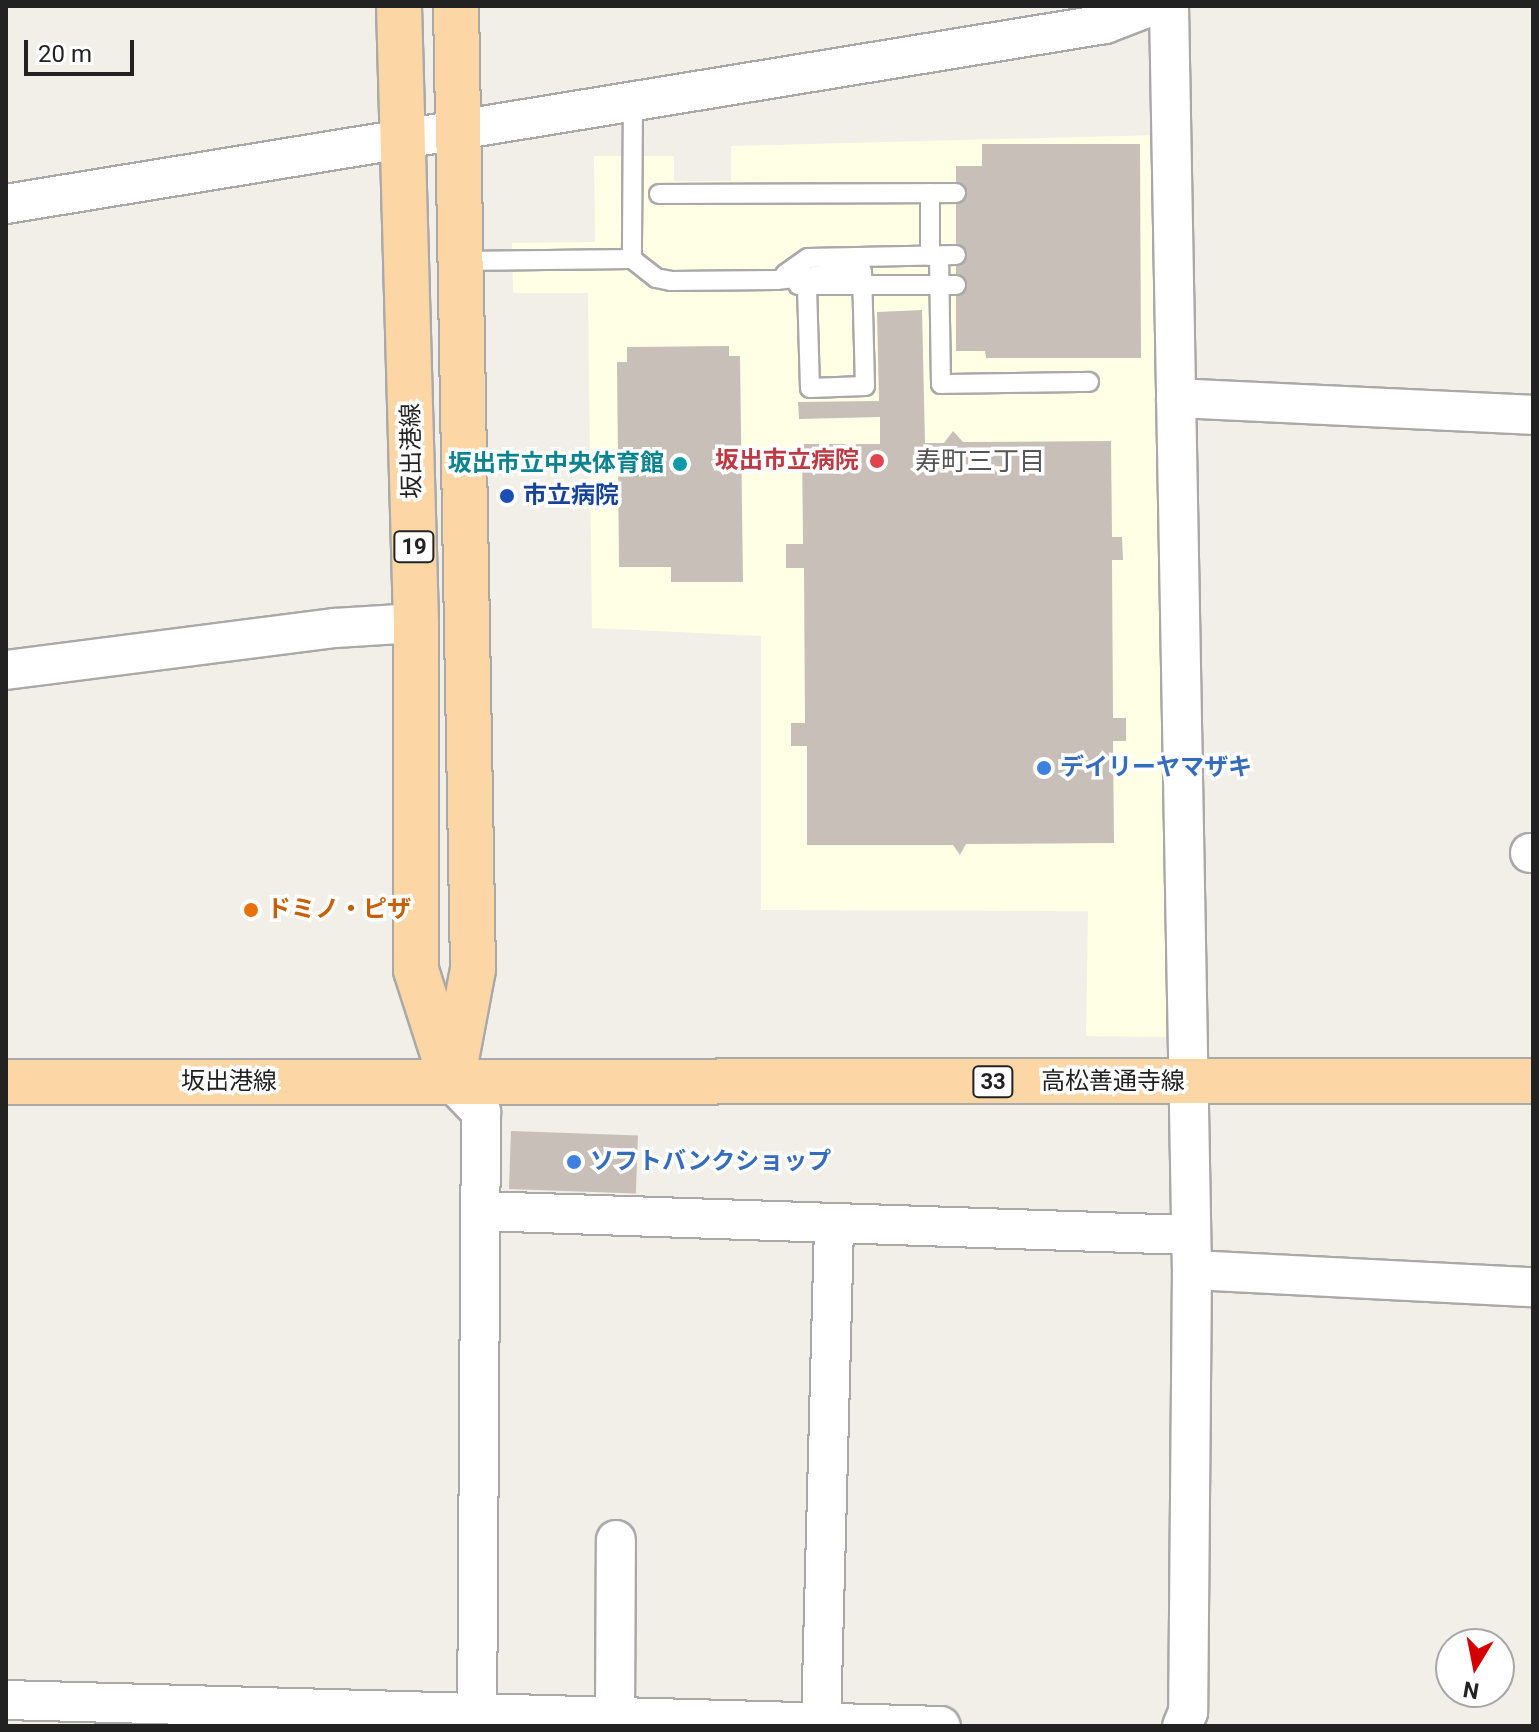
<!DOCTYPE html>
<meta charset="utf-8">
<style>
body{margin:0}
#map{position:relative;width:1539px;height:1732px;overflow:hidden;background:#f2efe9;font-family:Roboto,"Noto Sans JP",sans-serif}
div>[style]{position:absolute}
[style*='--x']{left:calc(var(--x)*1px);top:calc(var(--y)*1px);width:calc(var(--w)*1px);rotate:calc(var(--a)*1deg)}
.education>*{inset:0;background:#ffffe5}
.building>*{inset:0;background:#c7bfb8;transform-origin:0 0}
.roads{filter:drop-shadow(2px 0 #a9a9a9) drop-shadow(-2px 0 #a9a9a9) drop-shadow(0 2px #a9a9a9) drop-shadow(0 -2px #a9a9a9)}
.service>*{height:18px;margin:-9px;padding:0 9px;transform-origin:9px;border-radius:9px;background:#fff}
.minor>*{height:38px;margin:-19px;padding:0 19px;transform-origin:19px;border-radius:19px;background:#fff}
.primary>*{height:44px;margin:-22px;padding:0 22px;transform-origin:22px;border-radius:22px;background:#fcd6a4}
.dots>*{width:22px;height:22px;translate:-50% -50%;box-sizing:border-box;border:4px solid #fff;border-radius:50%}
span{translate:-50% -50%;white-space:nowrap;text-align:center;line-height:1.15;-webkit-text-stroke:7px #fff;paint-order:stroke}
.shield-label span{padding:2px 6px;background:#fff;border:2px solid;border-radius:6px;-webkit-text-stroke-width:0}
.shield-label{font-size:22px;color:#222;font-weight:700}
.street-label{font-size:24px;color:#222}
.health-label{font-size:24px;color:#be3a42;font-weight:700}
.right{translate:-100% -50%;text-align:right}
.culture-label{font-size:24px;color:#0d838f;font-weight:700}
.transit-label{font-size:24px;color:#164399;font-weight:700}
.left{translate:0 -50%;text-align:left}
.shop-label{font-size:24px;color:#366cbe;font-weight:700}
.food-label{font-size:24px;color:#c56008;font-weight:700}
.neighbourhood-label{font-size:26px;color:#555}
.frame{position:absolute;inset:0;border:8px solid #222;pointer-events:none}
.north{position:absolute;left:1435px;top:1628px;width:80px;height:80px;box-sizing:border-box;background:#fff;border:2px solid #a7a7a7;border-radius:50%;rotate:190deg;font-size:22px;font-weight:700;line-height:32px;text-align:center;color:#222}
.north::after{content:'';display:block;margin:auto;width:28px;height:36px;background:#d40000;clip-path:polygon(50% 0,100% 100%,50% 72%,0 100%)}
.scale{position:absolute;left:24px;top:40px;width:110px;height:36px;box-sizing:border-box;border:4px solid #222;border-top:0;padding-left:10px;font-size:24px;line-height:28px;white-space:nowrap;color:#222;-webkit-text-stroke:6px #fff;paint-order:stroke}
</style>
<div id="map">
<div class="education">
<i style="clip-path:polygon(1159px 135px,1173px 1037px,1086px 1036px,1088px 911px,761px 910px,761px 636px,592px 628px,588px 293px,513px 293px,512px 243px,595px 242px,594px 156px,674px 156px,674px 181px,731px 181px,731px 146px)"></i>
</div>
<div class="building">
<i style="clip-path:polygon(982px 144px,1140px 144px,1141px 358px,986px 358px,985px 351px,956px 351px,956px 166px,982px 166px)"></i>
<i style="clip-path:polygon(922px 310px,925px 443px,944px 443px,953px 431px,963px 442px,1111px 441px,1112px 537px,1122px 537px,1123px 560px,1112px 560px,1113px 718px,1126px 718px,1126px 741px,1113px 741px,1114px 843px,966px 844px,960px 855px,953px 845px,807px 845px,807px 746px,791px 746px,791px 723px,805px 723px,804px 568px,786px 568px,786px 544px,803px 544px,802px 444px,880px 444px,880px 417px,799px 419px,798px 402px,879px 401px,877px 312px)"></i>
<i style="clip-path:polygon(729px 346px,729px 356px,740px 356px,743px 582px,671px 582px,671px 567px,619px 567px,617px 362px,627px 362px,627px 347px)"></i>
<i style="left:511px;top:1131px;width:127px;height:58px;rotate:2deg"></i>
</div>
<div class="roads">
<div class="service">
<i style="--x:633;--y:100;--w:159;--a:90.4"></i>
<i style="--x:632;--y:259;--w:31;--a:38"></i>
<i style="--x:656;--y:278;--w:15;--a:11"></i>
<i style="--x:671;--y:281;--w:105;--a:-0.5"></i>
<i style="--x:776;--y:280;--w:86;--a:-6"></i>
<i style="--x:862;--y:271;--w:115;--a:88.5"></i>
<i style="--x:865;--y:386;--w:55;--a:177.9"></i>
<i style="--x:810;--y:388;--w:101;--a:-91.7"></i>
<i style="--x:659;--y:194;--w:297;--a:-0.2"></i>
<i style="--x:930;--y:256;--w:63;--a:-90"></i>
<i style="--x:939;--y:256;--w:128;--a:89.1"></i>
<i style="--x:941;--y:384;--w:148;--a:-0.8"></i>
<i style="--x:460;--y:261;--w:172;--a:-0.7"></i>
<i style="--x:785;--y:274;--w:28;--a:-35"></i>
<i style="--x:808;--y:258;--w:148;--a:-1.2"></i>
<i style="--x:798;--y:285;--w:158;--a:0"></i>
</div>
<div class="minor">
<i style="--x:1169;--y:6;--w:1264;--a:88.96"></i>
<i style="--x:1192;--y:1270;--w:442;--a:90.5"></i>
<i style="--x:1188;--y:1712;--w:15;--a:113"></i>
<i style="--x:6;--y:204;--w:1114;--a:-9.3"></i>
<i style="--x:1105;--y:24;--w:50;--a:-21"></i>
<i style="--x:1176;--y:398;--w:357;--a:2.7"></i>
<i style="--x:6;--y:670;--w:332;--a:-7.3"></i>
<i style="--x:335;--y:628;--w:81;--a:-3.5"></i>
<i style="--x:1530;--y:853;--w:3;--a:0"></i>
<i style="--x:452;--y:1082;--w:42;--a:46"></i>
<i style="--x:481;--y:1112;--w:614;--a:90.37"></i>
<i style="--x:480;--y:1211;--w:709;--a:1.94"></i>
<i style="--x:1192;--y:1270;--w:341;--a:2.9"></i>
<i style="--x:6;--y:1700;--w:935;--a:1.59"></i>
<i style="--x:615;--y:1715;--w:175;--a:-89.7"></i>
<i style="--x:821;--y:1723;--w:499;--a:-88.5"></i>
</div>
<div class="primary">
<i style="--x:399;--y:6;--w:617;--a:88.42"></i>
<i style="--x:416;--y:623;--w:347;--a:90"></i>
<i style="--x:416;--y:970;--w:118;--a:72.2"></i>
<i style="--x:453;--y:1076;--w:109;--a:-79.4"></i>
<i style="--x:473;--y:969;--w:963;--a:-91.01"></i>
<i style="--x:6;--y:1082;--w:1527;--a:-0.04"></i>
</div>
</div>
<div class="dots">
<i style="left:877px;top:461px;background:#e0444e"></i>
<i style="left:680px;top:464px;background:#0f9aa8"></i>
<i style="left:507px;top:496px;background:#1a4fb4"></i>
<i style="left:1044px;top:768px;background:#3f7fe0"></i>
<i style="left:251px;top:910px;background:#e8710a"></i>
<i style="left:574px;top:1162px;background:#3f7fe0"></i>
</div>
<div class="shield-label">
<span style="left:414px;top:547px">19</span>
<span style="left:993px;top:1082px">33</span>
</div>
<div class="street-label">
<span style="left:412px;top:451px;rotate:-91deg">坂出港線</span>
<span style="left:229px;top:1082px">坂出港線</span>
<span style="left:1113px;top:1082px">高松善通寺線</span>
</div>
<div class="health-label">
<span class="right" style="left:859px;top:461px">坂出市立病院</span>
</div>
<div class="culture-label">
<span class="right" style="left:664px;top:464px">坂出市立中央体育館</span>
</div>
<div class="transit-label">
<span class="left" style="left:523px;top:496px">市立病院</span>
</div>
<div class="shop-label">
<span class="left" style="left:1060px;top:768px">デイリーヤマザキ</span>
<span class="left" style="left:590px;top:1162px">ソフトバンクショップ</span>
</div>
<div class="food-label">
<span class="left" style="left:267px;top:910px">ドミノ・ピザ</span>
</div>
<div class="neighbourhood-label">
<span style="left:980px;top:462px">寿町三丁目</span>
</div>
<div class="frame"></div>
<div class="north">N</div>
<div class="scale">20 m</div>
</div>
